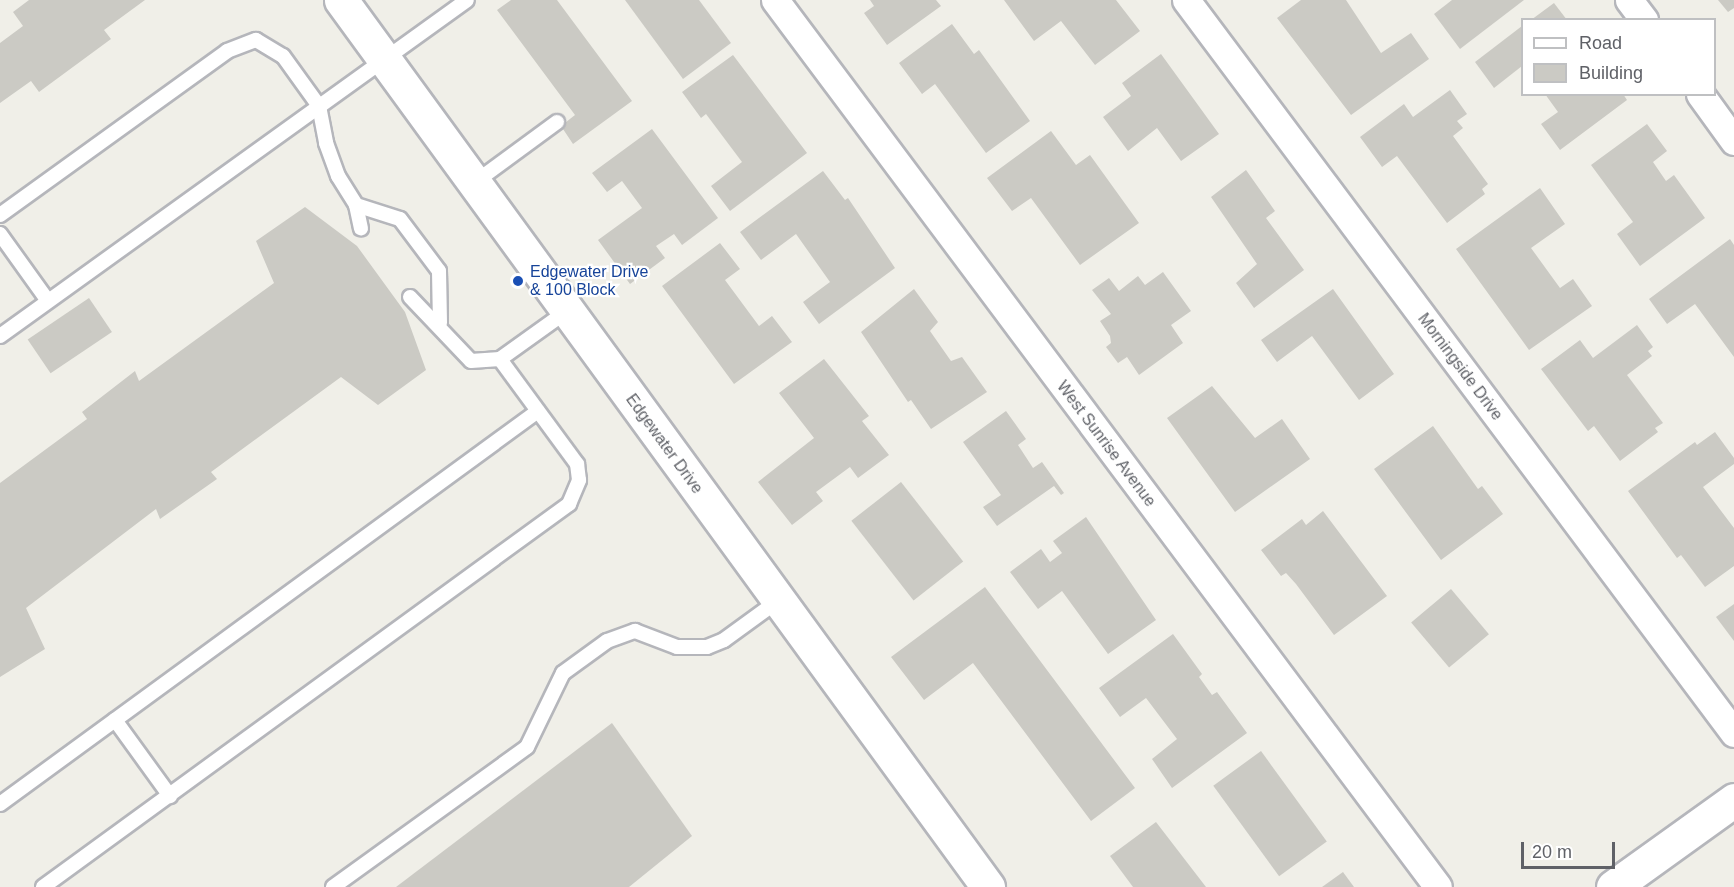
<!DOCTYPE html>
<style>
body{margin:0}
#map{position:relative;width:1734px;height:887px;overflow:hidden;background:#f0efe8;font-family:Helvetica,sans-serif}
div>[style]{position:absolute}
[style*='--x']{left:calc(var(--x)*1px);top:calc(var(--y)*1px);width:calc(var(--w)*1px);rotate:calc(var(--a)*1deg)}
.building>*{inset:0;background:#cbcac4;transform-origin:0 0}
.roads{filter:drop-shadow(2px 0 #b5b6bb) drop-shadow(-2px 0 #b5b6bb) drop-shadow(0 2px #b5b6bb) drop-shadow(0 -2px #b5b6bb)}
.lane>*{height:14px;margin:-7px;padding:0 7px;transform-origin:7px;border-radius:7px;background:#fff}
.street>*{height:27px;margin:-13.5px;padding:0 13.5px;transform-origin:13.5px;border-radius:13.5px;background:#fff}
.secondary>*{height:33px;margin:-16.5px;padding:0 16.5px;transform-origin:16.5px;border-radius:16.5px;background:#fff}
.dots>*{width:16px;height:16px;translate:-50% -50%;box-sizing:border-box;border:3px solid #fff;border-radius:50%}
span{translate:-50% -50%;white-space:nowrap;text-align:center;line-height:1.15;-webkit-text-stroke:4.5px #fff;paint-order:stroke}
.transit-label{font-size:16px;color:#164399}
.left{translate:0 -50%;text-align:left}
.street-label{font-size:16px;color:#5f6167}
.legend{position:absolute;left:1521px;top:18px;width:195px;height:78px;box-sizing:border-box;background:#fff;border:2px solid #bfc0c2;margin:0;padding:8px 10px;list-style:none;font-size:18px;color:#5f6167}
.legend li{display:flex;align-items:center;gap:12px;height:30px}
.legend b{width:30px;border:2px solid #bfc0c2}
.scale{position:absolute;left:1521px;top:842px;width:94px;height:27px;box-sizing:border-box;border:3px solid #5f6167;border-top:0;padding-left:8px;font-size:18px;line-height:21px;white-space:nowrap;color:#5f6167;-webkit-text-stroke:4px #fff;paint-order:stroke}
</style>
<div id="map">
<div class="building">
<i style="clip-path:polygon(29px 0,145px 0,104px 30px,111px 39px,39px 92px,31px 81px,0 103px,0 43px,23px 26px,13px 12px)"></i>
<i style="clip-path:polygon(511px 0,557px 0,632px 101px,573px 144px,561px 126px,575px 115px,497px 10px)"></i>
<i style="clip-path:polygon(625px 0,699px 0,731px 43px,683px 79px)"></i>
<i style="clip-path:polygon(870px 0,936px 0,941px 6px,887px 45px,864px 13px,874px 6px)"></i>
<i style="clip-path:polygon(1004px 0,1116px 0,1140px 31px,1095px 65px,1061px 21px,1034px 41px)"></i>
<i style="clip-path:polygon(1301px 0,1346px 0,1381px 53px,1411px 33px,1429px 59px,1351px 115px,1277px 18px)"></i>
<i style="clip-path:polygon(1452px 0,1524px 0,1460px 49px,1434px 14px)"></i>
<i style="clip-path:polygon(1718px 0,1734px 0,1734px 8px,1728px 12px)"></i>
<i style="clip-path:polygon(1554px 3px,1567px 20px,1531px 20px)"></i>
<i style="clip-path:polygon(952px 24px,974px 54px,979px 50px,1030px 121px,986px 153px,935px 84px,922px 94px,899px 63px)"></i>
<i style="clip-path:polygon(1522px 26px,1522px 66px,1494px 88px,1475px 62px)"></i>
<i style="clip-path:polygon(1161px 54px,1219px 134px,1181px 161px,1157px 128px,1128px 151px,1103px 117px,1131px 96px,1122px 83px)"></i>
<i style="clip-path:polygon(733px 55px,807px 153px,730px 211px,711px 186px,742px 162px,706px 114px,701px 118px,682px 92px)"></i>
<i style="clip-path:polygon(1450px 90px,1467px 114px,1457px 121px,1463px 128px,1453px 136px,1488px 184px,1482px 189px,1485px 194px,1447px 223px,1397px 156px,1382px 167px,1360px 137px,1404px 104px,1413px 117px)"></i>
<i style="clip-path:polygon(1545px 94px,1623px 94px,1627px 100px,1560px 150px,1541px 124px,1558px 112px)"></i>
<i style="clip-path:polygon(1647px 124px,1667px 151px,1653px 162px,1666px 181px,1674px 175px,1705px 218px,1640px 266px,1617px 234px,1633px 222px,1591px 165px)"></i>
<i style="clip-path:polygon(652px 129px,718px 218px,682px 245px,674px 234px,656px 246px,665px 258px,630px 284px,598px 240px,642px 208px,622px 181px,607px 192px,592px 173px)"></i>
<i style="clip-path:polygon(1051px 131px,1076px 165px,1090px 155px,1139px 223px,1080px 265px,1031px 198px,1012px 211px,987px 178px)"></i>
<i style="clip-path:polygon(1246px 170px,1275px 211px,1266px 218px,1304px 270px,1254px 308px,1236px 283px,1257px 264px,1211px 197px)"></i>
<i style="clip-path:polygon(823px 171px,845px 200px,848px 198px,895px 268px,819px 324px,803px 302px,830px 282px,796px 234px,761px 260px,740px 232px)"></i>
<i style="clip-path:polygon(1540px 188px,1565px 224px,1531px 248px,1560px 288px,1573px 279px,1592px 306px,1529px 350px,1456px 249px)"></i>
<i style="clip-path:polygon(305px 207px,357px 246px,405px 312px,426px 370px,378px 405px,341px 377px,211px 472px,217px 479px,160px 519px,156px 509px,26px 608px,45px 649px,0 677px,0 483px,87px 419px,82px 412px,135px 371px,139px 381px,274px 283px,256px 241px)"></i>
<i style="clip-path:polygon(1730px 239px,1734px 245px,1734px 357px,1695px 304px,1667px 324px,1649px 299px)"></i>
<i style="clip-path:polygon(720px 243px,740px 269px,725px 280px,759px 326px,772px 316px,792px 342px,734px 384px,662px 286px)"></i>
<i style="clip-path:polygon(1163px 272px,1191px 311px,1171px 325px,1183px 343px,1139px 375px,1127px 357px,1118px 363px,1106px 347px,1111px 343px,1110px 336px,1100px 321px,1111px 314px,1092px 290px,1109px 278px,1119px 291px,1138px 276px,1145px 285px)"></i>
<i style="clip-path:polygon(914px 289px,938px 322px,930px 331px,951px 361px,962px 357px,987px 392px,931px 429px,911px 400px,908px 402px,861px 332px)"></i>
<i style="clip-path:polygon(1333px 289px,1394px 374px,1359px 400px,1312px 336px,1277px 362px,1261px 340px)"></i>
<i style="left:89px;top:298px;width:41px;height:74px;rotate:56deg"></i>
<i style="clip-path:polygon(1637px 325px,1653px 347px,1648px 351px,1652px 356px,1627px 375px,1663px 423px,1655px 428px,1658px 432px,1620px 461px,1594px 426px,1588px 431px,1541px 369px,1580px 340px,1593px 358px)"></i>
<i style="clip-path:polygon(824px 359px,869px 416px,862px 421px,889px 455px,858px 478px,850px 467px,816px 492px,823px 501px,792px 525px,758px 482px,814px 438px,779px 393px)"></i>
<i style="clip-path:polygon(1212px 386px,1255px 438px,1282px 419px,1310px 459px,1235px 512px,1167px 418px)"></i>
<i style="clip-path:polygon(1006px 411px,1026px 439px,1018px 445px,1033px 468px,1042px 462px,1064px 493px,1061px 495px,1054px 486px,997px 526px,983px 507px,1001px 495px,963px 442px)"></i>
<i style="clip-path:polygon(1433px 426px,1478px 489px,1482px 486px,1503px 514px,1441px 560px,1374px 469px)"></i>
<i style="clip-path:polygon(1715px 432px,1734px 458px,1734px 464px,1703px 487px,1734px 528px,1734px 566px,1705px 587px,1681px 555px,1677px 558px,1628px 491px,1695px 442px,1697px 445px)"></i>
<i style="left:901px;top:482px;width:101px;height:63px;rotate:52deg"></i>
<i style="clip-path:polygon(1323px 511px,1387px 596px,1334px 635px,1296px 584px,1286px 573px,1281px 576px,1261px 550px,1302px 519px,1306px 525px)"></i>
<i style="clip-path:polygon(1086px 517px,1156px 620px,1108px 654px,1062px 591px,1038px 609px,1010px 572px,1041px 549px,1050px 562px,1062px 553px,1053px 541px)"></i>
<i style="clip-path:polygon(985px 587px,1135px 788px,1091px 821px,973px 663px,924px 700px,891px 657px)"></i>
<i style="left:1451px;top:589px;width:59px;height:52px;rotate:50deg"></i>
<i style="clip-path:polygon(1734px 604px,1734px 641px,1716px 617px)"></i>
<i style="clip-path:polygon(1173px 634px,1202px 674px,1199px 677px,1212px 695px,1217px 692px,1247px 733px,1172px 788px,1152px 759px,1177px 739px,1146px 698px,1120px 717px,1099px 688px)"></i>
<i style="clip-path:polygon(612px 723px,692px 836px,629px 887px,396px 887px)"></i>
<i style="left:1261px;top:751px;width:112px;height:59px;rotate:54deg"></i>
<i style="clip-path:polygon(1156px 822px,1206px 887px,1133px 887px,1110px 856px)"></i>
<i style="clip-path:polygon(1343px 872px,1354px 887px,1322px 887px)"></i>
</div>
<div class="roads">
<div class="lane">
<i style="--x:474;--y:183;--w:103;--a:-36.3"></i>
<i style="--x:356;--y:205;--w:46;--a:17.7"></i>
<i style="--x:400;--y:219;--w:65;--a:53.1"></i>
<i style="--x:439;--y:271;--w:52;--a:88.9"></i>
<i style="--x:0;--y:215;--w:280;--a:-35.8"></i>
<i style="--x:227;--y:51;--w:31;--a:-21"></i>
<i style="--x:256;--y:40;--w:31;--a:31"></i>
<i style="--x:283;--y:56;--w:62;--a:54.2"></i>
<i style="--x:319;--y:106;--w:38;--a:79"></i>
<i style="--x:326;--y:143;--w:35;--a:70"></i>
<i style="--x:338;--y:176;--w:34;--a:58"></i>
<i style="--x:356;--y:205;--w:24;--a:78"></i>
<i style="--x:0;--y:234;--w:82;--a:54.4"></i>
<i style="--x:410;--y:297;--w:88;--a:46.4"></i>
<i style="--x:471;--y:361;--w:29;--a:-4"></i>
<i style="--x:500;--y:359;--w:82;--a:-35.6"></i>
<i style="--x:0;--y:336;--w:575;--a:-35.73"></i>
<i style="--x:115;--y:720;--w:94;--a:54.1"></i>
<i style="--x:0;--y:804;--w:666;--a:-36.15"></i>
<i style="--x:43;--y:887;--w:651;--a:-36.06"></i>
<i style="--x:569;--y:504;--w:26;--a:-67"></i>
<i style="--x:579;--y:480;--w:16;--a:-97"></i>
<i style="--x:577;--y:464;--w:130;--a:-126.3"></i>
<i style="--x:333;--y:887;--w:239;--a:-35.8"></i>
<i style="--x:527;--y:747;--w:82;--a:-64.1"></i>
<i style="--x:563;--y:673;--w:54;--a:-36"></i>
<i style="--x:607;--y:641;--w:30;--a:-20"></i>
<i style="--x:635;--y:631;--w:45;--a:20.9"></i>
<i style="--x:677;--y:647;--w:30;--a:0"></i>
<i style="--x:707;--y:647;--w:18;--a:-22"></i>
<i style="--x:724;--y:640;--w:68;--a:-36"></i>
</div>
<div class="street">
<i style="--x:775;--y:0;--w:1107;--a:53.22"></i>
<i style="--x:1186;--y:0;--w:915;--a:53.22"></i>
<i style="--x:1629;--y:0;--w:25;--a:53"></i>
<i style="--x:1700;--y:94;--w:58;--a:54.1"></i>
</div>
<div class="secondary">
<i style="--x:341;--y:0;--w:1098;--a:53.89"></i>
<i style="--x:1613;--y:887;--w:149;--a:-35.7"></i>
</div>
</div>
<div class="dots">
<i style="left:518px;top:281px;background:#1a4fb4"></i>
</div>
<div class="transit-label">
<span class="left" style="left:530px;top:281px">Edgewater Drive<br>&amp; 100 Block</span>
</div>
<div class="street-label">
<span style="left:1460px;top:367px;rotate:53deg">Morningside Drive</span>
<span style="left:664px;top:444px;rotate:54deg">Edgewater Drive</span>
<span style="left:1106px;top:444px;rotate:53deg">West Sunrise Avenue</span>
</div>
<ul class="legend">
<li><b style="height:8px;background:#fff"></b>Road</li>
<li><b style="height:16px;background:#cbcac4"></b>Building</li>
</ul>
<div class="scale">20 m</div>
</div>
